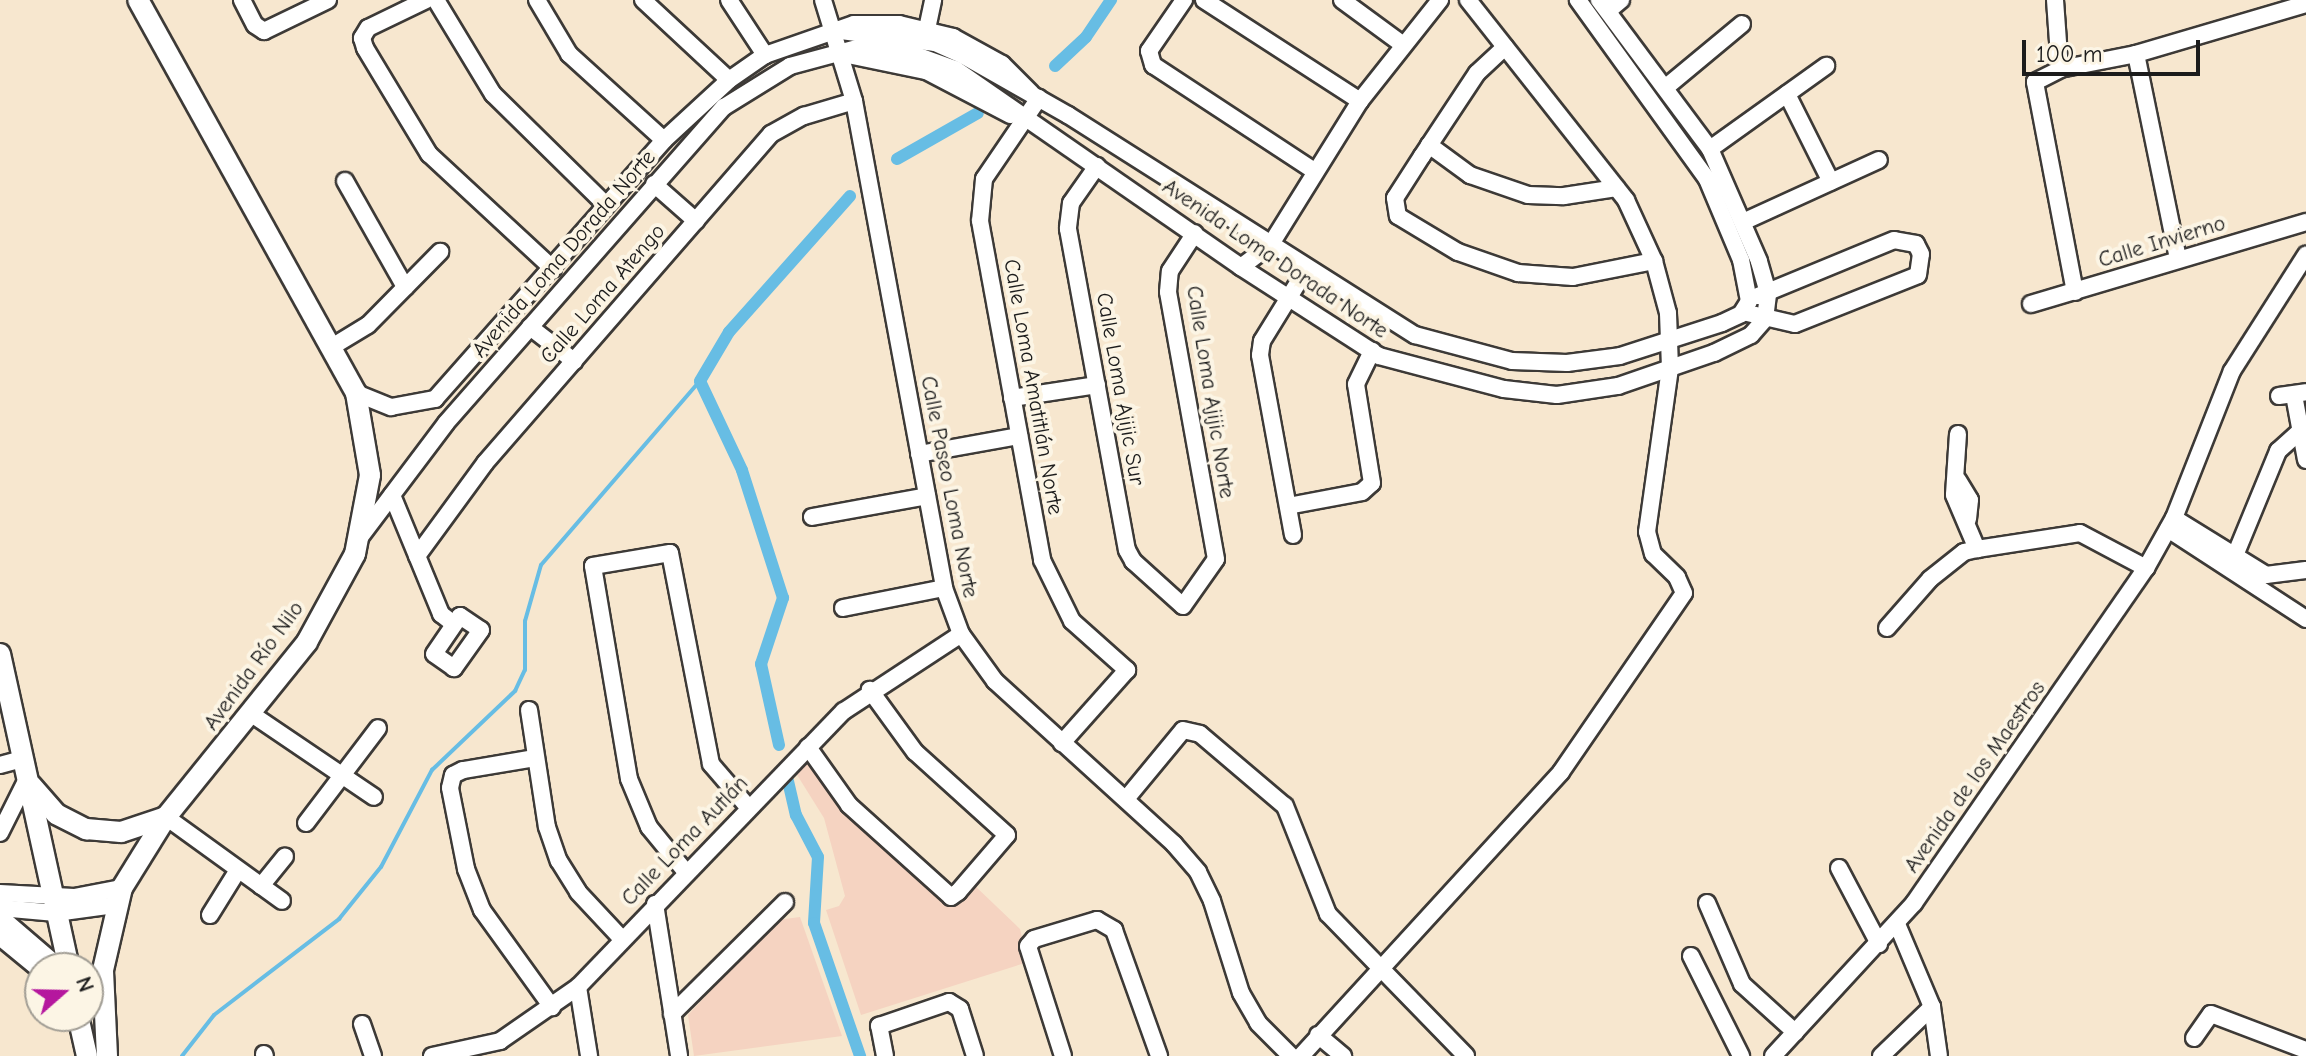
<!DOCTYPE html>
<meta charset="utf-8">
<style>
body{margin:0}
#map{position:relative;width:2306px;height:1056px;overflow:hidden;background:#f7e7cf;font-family:"Comic Neue",sans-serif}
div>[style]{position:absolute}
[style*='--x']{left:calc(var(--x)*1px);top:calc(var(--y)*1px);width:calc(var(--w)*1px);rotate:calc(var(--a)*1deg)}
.built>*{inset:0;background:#f5d3c1}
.stream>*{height:4px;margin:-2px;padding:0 2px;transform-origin:2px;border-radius:2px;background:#67bde4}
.canal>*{height:12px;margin:-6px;padding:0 6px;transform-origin:6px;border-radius:6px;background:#67bde4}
.roads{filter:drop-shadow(2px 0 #3d3a37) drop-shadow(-2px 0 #3d3a37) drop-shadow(0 2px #3d3a37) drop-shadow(0 -2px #3d3a37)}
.minor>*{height:16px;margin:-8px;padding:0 8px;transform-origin:8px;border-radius:8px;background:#fff}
.major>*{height:20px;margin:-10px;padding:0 10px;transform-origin:10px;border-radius:10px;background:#fff}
span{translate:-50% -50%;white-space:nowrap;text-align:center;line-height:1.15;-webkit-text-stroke:8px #fcf5e5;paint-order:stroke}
.street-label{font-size:22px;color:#1c1c1c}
.north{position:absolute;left:24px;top:952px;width:80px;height:80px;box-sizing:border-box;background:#fcf5e5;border:2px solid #a29e95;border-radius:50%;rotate:70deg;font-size:22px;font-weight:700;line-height:32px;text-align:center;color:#1c1c1c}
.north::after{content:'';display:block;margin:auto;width:28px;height:36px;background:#b5179e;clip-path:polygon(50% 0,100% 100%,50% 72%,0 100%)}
.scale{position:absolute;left:2022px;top:40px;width:178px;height:36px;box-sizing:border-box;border:4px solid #1c1c1c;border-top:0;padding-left:10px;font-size:24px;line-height:28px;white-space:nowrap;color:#1c1c1c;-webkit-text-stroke:6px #fcf5e5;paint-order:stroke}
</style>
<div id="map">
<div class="built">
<i style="clip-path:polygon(808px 755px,844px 810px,954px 906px,973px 884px,1020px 929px,1028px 962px,861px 1015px,826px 910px,839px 906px,845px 896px,824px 818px,794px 770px)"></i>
<i style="clip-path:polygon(800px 917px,842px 1036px,694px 1056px,688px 1015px,777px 920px)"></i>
</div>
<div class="stream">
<i style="--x:182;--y:1056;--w:52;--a:-52"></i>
<i style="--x:214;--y:1015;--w:158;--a:-37.5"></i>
<i style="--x:339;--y:919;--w:67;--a:-51.1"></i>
<i style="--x:381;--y:867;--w:110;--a:-62.3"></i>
<i style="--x:432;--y:770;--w:115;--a:-43.6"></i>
<i style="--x:515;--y:691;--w:23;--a:-65"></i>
<i style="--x:525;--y:670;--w:49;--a:-90"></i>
<i style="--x:525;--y:621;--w:58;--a:-74.1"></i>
<i style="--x:541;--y:565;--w:243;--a:-49.2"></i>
</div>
<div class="canal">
<i style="--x:1055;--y:66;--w:42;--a:-43.1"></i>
<i style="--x:1086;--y:37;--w:45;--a:-56"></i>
<i style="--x:897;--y:159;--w:93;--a:-29.6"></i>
<i style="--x:779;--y:745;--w:83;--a:-102.5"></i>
<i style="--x:761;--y:664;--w:70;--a:-71.6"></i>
<i style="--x:783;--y:598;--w:134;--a:-107.8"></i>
<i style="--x:742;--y:470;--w:98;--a:-115.3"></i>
<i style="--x:700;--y:381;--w:57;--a:-59.4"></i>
<i style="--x:729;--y:332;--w:182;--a:-48.3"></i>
<i style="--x:788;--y:781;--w:35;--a:77"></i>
<i style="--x:796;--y:815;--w:47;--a:62.4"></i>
<i style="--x:818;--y:857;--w:66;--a:93.5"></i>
<i style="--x:814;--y:923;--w:141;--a:70.9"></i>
</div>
<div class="roads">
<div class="minor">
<i style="--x:242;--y:0;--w:28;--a:63"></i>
<i style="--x:255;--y:25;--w:11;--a:34"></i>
<i style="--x:264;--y:31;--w:71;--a:-25.8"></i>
<i style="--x:426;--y:0;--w:64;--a:154.2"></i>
<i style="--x:368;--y:28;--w:12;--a:121"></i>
<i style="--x:362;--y:38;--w:10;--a:73"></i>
<i style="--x:365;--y:48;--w:124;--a:58.9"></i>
<i style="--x:429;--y:154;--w:169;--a:42.8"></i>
<i style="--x:436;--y:0;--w:110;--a:58.8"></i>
<i style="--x:493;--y:94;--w:158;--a:44.5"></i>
<i style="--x:537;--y:0;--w:63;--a:59.3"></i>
<i style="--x:569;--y:54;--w:128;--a:42.2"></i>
<i style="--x:643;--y:0;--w:117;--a:42.9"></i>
<i style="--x:729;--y:0;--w:66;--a:56.8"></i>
<i style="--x:823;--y:0;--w:106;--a:72.9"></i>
<i style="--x:854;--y:101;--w:495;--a:79.5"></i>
<i style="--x:944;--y:588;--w:49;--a:69.7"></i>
<i style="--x:961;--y:634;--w:58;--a:54.1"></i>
<i style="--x:995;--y:681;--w:242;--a:42.3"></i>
<i style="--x:1174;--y:844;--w:37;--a:49"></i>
<i style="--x:1198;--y:872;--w:32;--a:64"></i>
<i style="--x:1212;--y:901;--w:96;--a:72.5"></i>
<i style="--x:1241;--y:993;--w:34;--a:60"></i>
<i style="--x:1258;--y:1023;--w:47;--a:45"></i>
<i style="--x:1184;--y:0;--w:62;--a:124.5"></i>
<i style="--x:1149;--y:51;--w:15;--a:74"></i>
<i style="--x:1153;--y:65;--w:191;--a:33.3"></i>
<i style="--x:1204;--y:0;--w:186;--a:32.9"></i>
<i style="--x:1342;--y:0;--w:74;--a:36.3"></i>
<i style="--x:2055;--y:0;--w:69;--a:85.9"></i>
<i style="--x:1608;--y:11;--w:17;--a:-40"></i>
<i style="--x:927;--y:29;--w:30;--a:-78"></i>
<i style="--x:833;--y:30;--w:103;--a:7.3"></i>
<i style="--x:935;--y:43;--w:32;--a:24"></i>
<i style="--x:964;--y:56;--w:120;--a:29.6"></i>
<i style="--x:1068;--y:115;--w:411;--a:32.4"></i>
<i style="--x:1415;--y:335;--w:100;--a:15"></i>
<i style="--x:1512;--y:361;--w:55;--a:2.1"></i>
<i style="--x:1567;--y:363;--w:53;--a:-7.5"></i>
<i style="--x:1620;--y:356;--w:107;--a:-17.9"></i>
<i style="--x:1722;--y:323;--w:21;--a:-25"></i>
<i style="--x:1741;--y:314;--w:15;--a:-58"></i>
<i style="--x:1749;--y:301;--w:42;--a:-101"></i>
<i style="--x:1741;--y:260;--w:88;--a:-112.8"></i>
<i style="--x:1707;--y:179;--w:221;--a:-125.8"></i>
<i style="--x:1505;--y:47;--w:38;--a:137"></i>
<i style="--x:1477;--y:73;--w:100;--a:123.5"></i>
<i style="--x:1422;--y:156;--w:50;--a:122.7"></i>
<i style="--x:1395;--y:198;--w:18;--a:81"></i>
<i style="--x:1398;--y:216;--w:70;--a:31"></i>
<i style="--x:1458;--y:252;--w:64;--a:19.3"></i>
<i style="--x:1518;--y:273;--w:55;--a:4.2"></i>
<i style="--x:1573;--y:277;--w:83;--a:-11.2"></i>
<i style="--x:843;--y:54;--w:85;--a:11.6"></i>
<i style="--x:926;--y:71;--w:95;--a:27.6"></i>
<i style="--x:2136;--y:54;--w:209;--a:78.4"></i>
<i style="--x:1665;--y:88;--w:100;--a:-39.7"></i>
<i style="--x:1787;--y:94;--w:98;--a:63.4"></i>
<i style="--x:1039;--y:98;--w:98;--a:124.2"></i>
<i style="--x:984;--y:179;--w:42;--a:95.4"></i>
<i style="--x:980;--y:221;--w:345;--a:79.6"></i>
<i style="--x:1042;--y:560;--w:68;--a:63.8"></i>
<i style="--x:1072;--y:621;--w:74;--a:41.7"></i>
<i style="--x:1127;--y:670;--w:98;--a:131.7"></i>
<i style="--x:1429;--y:145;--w:51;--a:36.2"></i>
<i style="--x:1470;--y:175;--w:61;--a:19"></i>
<i style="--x:1528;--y:195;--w:36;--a:2"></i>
<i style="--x:1564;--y:196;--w:53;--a:-8.7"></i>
<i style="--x:1710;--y:149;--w:143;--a:-35.6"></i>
<i style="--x:1097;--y:166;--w:45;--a:125.1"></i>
<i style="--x:1071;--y:203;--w:26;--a:97"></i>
<i style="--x:1068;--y:229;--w:326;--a:79.6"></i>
<i style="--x:1127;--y:550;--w:13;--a:61"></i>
<i style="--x:1133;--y:561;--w:67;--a:42"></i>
<i style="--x:1183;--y:606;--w:57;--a:-54.9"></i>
<i style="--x:1216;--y:559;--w:271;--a:-100.2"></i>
<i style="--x:1168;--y:292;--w:21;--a:-85"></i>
<i style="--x:1170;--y:271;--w:45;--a:-56.7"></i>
<i style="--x:345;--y:181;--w:122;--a:60.5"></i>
<i style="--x:654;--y:184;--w:56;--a:41.4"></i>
<i style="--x:1745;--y:221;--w:147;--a:-24.5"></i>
<i style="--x:1241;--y:267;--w:38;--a:-37"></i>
<i style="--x:1271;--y:244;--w:168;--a:-58.1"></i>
<i style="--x:1360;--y:101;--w:129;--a:-51.6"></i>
<i style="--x:2075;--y:292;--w:214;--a:-100.8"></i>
<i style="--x:2035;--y:82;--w:28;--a:-27"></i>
<i style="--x:2060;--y:69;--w:77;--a:-11.2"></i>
<i style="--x:2136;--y:54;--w:177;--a:-16.4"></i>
<i style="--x:2031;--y:304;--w:287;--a:-16.6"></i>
<i style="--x:1743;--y:312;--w:53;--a:13"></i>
<i style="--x:1795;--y:324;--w:132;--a:-21.7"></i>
<i style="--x:1918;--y:275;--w:21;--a:-82"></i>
<i style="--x:1921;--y:254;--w:11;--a:-117"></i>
<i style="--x:1916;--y:244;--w:22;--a:-170"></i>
<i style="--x:1894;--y:240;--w:147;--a:157.6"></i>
<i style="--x:530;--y:327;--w:56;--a:37.7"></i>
<i style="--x:330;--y:348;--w:44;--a:-31.2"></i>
<i style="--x:368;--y:325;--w:103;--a:-45.4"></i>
<i style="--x:356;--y:393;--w:38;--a:22"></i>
<i style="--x:391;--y:407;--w:45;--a:-10.3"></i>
<i style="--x:435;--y:399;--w:346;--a:-48.5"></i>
<i style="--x:664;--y:140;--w:88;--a:-42.7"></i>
<i style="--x:729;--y:80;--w:44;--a:-34.8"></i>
<i style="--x:765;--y:55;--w:94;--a:-19.2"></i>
<i style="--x:854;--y:24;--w:45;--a:0"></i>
<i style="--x:899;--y:24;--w:56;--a:13.5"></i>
<i style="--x:953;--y:37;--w:56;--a:28.9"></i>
<i style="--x:1002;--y:64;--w:41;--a:45"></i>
<i style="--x:2294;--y:395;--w:66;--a:79.5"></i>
<i style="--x:2279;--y:396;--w:27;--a:-8"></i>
<i style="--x:1012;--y:398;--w:86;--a:-8.7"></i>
<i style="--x:1958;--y:434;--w:61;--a:93.8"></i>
<i style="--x:1954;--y:495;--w:59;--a:66.9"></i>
<i style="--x:919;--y:454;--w:102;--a:-10.2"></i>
<i style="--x:1958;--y:480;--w:23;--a:59"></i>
<i style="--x:1970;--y:500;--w:19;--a:96"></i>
<i style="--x:392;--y:495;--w:129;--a:67.6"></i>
<i style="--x:441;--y:614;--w:16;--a:38"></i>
<i style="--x:1288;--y:506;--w:75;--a:-10.7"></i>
<i style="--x:1362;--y:492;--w:13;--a:-42"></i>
<i style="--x:1372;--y:483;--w:100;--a:-99.2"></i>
<i style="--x:1356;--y:384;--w:37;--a:-64"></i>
<i style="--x:812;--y:517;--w:117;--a:-10.3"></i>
<i style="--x:2174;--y:518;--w:108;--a:31.8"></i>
<i style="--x:2266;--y:575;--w:40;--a:-7.1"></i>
<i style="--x:2168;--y:529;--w:165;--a:33.1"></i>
<i style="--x:1293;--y:535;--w:183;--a:-100.4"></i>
<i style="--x:1260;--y:355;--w:14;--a:-82"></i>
<i style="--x:1262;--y:341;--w:86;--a:-58.3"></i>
<i style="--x:361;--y:536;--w:141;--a:-53"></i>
<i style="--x:446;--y:423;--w:421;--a:-48.7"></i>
<i style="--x:724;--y:107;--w:78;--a:-31.8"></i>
<i style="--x:790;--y:66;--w:77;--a:-15.1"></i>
<i style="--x:864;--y:46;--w:50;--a:9.3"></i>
<i style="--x:913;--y:54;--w:45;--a:19.7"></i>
<i style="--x:955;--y:69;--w:348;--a:34.7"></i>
<i style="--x:1241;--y:267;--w:164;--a:32.8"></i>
<i style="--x:1379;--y:356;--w:129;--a:14.8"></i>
<i style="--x:1504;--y:389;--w:53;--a:6.5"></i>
<i style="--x:1557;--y:395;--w:62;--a:-8.4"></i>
<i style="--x:1618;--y:386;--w:102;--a:-19"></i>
<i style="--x:1714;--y:353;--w:41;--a:-25.9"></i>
<i style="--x:1751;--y:335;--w:21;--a:-49"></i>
<i style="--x:1765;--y:319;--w:26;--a:-83"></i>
<i style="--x:1768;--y:293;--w:33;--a:-106"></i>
<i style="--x:1759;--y:261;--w:122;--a:-113.6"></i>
<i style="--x:1710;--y:149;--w:186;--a:-126.7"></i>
<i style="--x:417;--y:556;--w:115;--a:-53.8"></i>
<i style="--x:485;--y:463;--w:436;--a:-49"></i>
<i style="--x:771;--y:134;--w:38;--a:-29"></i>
<i style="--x:804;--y:116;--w:52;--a:-16.7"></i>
<i style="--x:2234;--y:558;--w:116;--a:-67.6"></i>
<i style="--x:2278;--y:451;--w:28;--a:-42"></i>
<i style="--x:843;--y:608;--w:103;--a:-11.2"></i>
<i style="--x:460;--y:616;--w:25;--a:34"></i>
<i style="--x:481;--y:630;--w:47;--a:125.4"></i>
<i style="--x:454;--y:668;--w:24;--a:-145"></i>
<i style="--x:434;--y:654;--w:46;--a:-55.6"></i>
<i style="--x:1887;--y:628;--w:65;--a:-48.7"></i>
<i style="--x:1930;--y:579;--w:43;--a:-38.5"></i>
<i style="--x:1964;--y:552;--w:13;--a:-13"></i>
<i style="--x:1977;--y:549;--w:104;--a:-8.8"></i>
<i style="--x:2080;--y:533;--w:75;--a:27.9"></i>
<i style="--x:529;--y:710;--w:118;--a:81.3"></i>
<i style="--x:547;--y:827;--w:36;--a:71"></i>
<i style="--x:559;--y:861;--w:36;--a:58"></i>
<i style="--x:578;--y:892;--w:64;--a:46.9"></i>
<i style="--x:253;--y:715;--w:146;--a:34.1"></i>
<i style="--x:808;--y:747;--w:71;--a:54.7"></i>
<i style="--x:849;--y:805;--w:137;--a:42"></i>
<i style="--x:951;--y:897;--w:9;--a:-36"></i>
<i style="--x:958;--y:892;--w:75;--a:-49.3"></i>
<i style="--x:1007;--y:835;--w:124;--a:-137.9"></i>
<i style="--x:915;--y:752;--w:77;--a:-126"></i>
<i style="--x:535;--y:758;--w:73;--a:170.5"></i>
<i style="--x:463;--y:770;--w:11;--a:153"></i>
<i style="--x:453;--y:775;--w:13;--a:103"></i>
<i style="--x:450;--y:788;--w:83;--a:78.8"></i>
<i style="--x:466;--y:869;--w:44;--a:68.7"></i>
<i style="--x:482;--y:910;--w:120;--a:54.2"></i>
<i style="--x:0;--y:765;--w:23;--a:-15"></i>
<i style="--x:1126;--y:799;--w:89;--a:-50.4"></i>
<i style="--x:1183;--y:730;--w:17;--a:13"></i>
<i style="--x:1200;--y:734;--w:111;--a:40.3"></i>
<i style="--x:1285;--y:806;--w:116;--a:68.3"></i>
<i style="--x:1328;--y:914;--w:198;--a:45.8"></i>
<i style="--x:166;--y:817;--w:143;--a:35.9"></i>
<i style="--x:306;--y:823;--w:119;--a:-52.8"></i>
<i style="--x:0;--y:833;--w:58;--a:-63.4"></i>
<i style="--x:1839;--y:868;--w:86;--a:62.2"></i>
<i style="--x:685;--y:871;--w:57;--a:-129.3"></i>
<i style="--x:649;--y:827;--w:52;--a:-112.6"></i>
<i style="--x:629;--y:779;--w:216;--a:-99.6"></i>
<i style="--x:593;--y:566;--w:78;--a:-9.6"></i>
<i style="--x:670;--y:553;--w:215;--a:79"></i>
<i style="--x:711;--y:764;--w:57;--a:49.3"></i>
<i style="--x:261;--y:886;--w:38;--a:-51"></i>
<i style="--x:0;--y:893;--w:74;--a:3.1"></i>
<i style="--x:74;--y:897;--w:49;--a:-10.6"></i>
<i style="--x:1707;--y:903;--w:88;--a:66.6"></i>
<i style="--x:1742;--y:984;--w:72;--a:42.2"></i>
<i style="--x:655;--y:904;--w:154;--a:81"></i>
<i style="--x:0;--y:908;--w:56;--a:5.1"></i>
<i style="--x:56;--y:913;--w:61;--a:-7.6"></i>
<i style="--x:210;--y:915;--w:53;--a:-58.1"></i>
<i style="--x:1897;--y:924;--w:90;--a:67.1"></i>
<i style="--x:1932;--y:1007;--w:49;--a:81.9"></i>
<i style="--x:0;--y:937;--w:52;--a:39.5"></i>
<i style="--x:1691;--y:956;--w:112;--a:63.4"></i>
<i style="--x:578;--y:987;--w:70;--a:80.9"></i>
<i style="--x:672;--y:1014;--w:159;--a:-44.7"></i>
<i style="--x:362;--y:1024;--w:34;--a:71"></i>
<i style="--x:1318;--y:1035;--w:33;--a:40"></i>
<i style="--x:2194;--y:1038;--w:29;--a:-55"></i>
<i style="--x:2211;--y:1014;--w:102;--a:20.8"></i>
<i style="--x:264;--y:1054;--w:2;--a:63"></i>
<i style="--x:432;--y:1056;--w:70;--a:-12.4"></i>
<i style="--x:500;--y:1041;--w:95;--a:-34.7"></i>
<i style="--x:578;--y:987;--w:383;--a:-46.1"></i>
<i style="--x:844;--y:711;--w:140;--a:-33.3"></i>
<i style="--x:885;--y:1056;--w:31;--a:-101"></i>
<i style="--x:879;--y:1026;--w:74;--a:-18.9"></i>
<i style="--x:949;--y:1002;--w:13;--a:32"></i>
<i style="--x:960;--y:1009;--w:49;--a:72.3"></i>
<i style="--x:1063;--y:1056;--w:115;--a:-107.7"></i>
<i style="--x:1028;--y:946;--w:9;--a:-49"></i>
<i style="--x:1034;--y:939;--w:66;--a:-16.8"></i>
<i style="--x:1097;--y:920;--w:20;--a:30"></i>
<i style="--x:1114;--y:930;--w:134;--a:70.3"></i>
<i style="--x:1301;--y:1056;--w:385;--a:-47.5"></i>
<i style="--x:1561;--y:772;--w:217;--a:-55.5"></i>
<i style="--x:1684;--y:593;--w:17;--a:-114"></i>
<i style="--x:1677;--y:577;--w:33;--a:-136"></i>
<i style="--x:1653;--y:554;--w:23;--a:-105"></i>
<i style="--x:1647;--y:532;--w:166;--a:-82"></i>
<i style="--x:1670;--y:368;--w:55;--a:-92.1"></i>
<i style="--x:1668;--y:313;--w:54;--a:-105.1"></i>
<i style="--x:1654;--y:261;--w:67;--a:-114.7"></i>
<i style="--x:1626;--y:200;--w:255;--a:-128.3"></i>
<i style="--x:1773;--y:1056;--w:208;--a:-47.3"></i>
<i style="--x:1914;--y:903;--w:407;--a:-55.3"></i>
<i style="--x:2146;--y:568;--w:57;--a:-60.8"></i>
<i style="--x:2174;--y:518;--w:158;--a:-68.5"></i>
<i style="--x:2232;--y:371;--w:138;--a:-57.5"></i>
<i style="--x:1881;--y:1056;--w:71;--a:-43.9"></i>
</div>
<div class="major">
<i style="--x:0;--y:654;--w:321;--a:77.6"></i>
<i style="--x:31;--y:785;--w:38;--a:49"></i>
<i style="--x:56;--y:814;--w:34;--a:27"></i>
<i style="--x:86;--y:829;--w:35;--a:5"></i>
<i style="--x:121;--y:832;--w:47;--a:-18.4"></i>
<i style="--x:0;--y:919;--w:75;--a:40.7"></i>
<i style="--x:78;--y:1016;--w:41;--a:77.3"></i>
<i style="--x:107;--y:1056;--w:86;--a:-92.7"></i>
<i style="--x:103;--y:970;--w:84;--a:-77"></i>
<i style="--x:122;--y:888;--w:84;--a:-58.2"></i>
<i style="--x:166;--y:817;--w:225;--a:-51.1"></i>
<i style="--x:307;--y:642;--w:100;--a:-61.4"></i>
<i style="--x:355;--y:554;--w:80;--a:-79.2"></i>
<i style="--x:370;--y:475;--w:83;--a:-99.7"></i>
<i style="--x:356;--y:393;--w:449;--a:-119"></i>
</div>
</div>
<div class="street-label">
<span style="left:2162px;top:242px;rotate:-17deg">Calle Invierno</span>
<span style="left:564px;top:254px;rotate:-49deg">Avenida Loma Dorada Norte</span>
<span style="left:1275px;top:259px;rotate:34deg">Avenida Loma Dorada Norte</span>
<span style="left:603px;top:294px;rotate:-49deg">Calle Loma Atengo</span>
<span style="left:1033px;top:387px;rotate:80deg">Calle Loma Amatitlán Norte</span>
<span style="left:1120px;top:389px;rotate:80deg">Calle Loma Ajijic Sur</span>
<span style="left:1210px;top:392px;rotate:81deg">Calle Loma Ajijic Norte</span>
<span style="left:949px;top:487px;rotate:79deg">Calle Paseo Loma Norte</span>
<span style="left:254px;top:666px;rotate:-54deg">Avenida Río Nilo</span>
<span style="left:1975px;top:777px;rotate:-55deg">Avenida de los Maestros</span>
<span style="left:685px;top:841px;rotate:-46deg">Calle Loma Autlán</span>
</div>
<div class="north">N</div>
<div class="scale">100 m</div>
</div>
